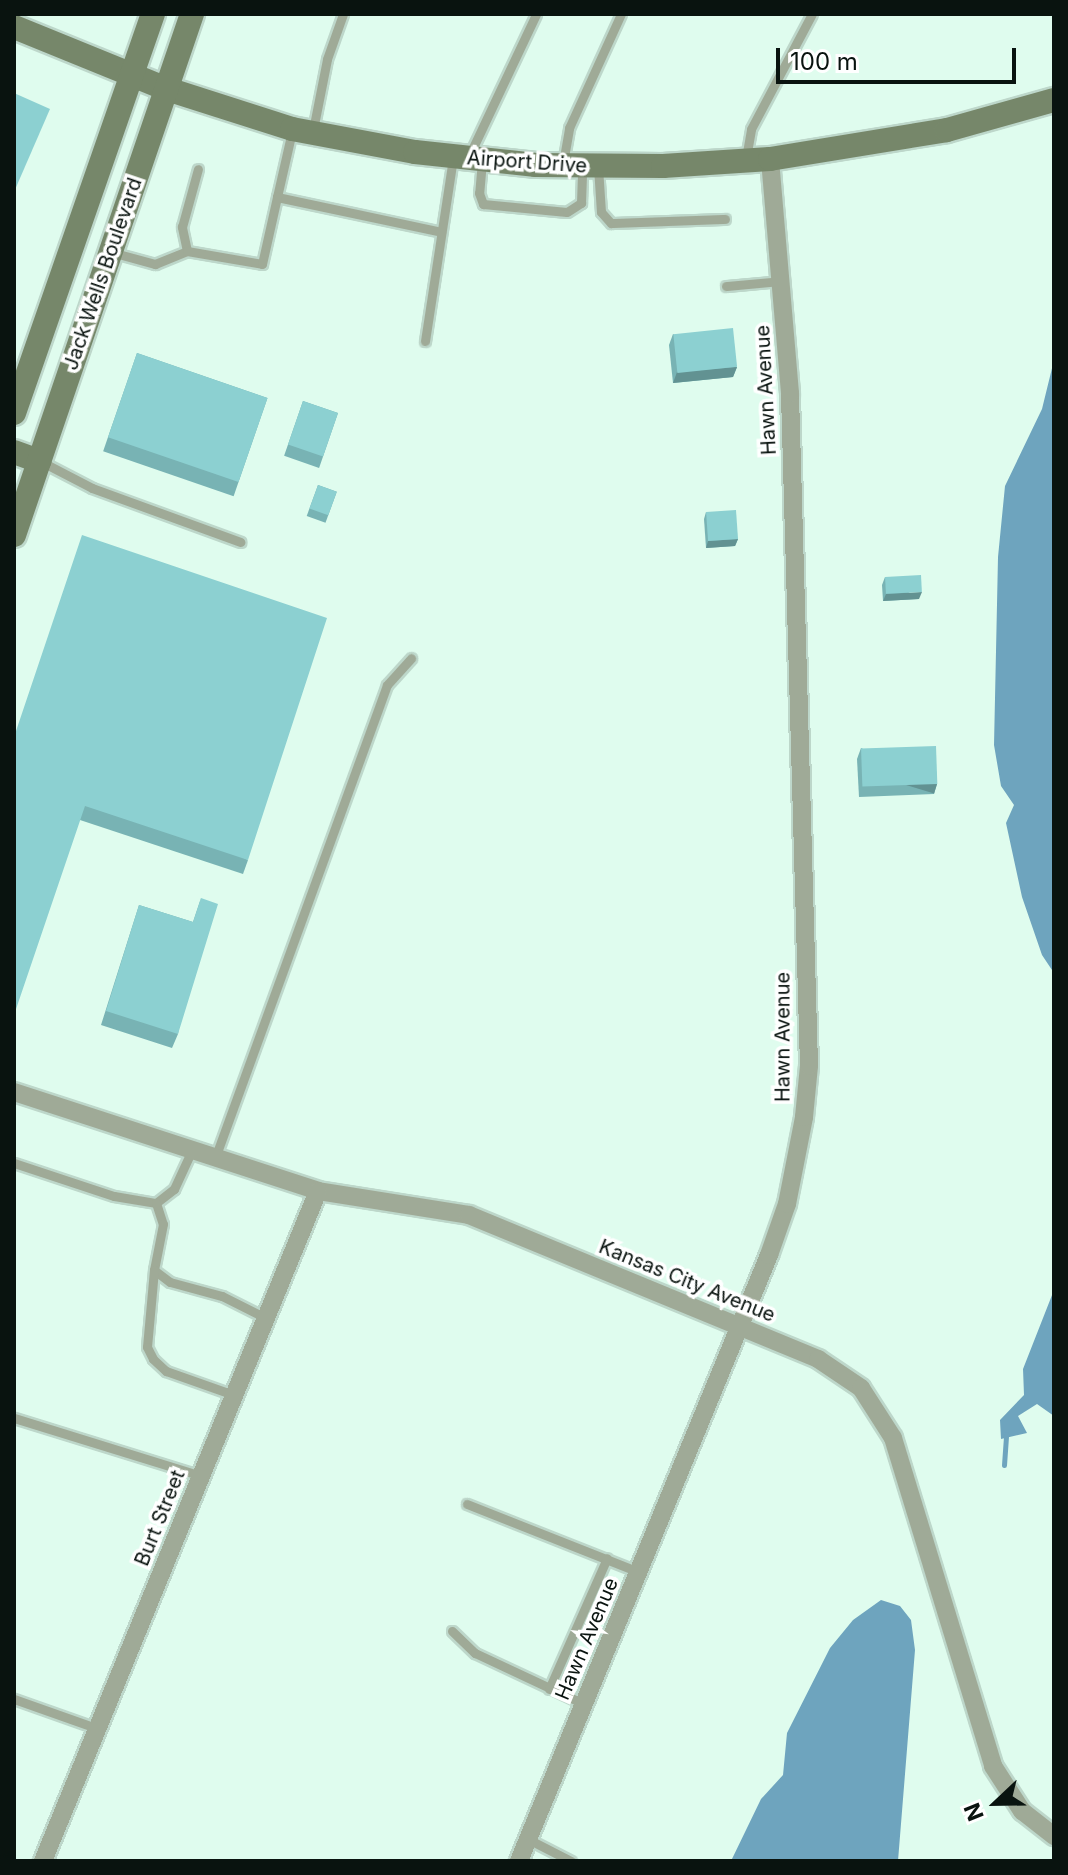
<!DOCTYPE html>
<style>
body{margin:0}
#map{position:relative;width:1068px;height:1875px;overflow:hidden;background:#dffcee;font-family:Inter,sans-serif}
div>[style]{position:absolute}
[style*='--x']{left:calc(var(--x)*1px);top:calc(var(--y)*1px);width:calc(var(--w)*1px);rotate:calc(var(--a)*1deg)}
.water>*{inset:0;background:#6ea4be}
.stream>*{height:5px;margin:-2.5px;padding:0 2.5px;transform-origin:2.5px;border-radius:2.5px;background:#6ea4be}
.roads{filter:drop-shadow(2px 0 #bdd7ca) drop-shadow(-2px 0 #bdd7ca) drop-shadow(0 2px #bdd7ca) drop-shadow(0 -2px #bdd7ca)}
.lane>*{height:9px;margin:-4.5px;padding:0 4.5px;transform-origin:4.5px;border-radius:4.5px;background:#9faa97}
.street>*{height:18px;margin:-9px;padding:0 9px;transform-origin:9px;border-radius:9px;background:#9faa97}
.secondary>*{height:24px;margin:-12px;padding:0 12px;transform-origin:12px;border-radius:12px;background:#76876a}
.wall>*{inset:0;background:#78b3b4;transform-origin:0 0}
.shaded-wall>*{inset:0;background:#629292;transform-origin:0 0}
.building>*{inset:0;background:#8cd0d1;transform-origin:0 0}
span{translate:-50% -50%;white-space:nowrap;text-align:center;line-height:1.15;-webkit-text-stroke:7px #fff;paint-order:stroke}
.street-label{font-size:20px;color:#09130f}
.frame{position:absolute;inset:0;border:16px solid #09130f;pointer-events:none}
.north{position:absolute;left:956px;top:1763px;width:80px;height:80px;-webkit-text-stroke:6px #fff;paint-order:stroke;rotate:248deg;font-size:22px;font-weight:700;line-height:32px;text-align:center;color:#09130f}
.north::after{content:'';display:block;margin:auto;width:28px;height:36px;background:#09130f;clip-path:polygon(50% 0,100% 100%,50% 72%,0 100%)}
.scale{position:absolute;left:776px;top:48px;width:240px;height:36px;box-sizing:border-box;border:4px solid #09130f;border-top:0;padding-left:10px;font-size:24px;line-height:28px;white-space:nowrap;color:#09130f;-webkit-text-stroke:6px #fff;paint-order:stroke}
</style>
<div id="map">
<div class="water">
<i style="clip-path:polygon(1054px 360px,1054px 973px,1042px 955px,1022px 897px,1006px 823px,1014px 805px,1001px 786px,994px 745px,998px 557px,1005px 486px,1042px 409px)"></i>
<i style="clip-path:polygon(1054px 1290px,1054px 1416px,1037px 1404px,1018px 1416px,1027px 1433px,1001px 1439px,1000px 1420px,1024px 1395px,1023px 1369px)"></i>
<i style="clip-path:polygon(881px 1600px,900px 1606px,911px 1620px,915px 1650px,898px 1861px,731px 1861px,761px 1799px,783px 1775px,787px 1733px,830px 1648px,853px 1620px)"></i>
</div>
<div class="stream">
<i style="--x:1004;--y:1465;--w:31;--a:-86"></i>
</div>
<div class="roads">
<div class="lane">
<i style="--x:313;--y:130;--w:72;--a:-78.8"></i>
<i style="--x:327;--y:59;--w:48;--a:-70.4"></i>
<i style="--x:292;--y:131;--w:68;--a:102.8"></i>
<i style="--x:277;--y:197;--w:168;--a:12"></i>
<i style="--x:469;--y:156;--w:157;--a:-64.7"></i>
<i style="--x:746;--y:158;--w:29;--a:-80"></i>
<i style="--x:751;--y:129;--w:130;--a:-62.1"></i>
<i style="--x:482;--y:161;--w:32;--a:95"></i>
<i style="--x:479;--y:193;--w:12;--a:70"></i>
<i style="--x:483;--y:204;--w:84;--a:5.4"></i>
<i style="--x:567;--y:212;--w:17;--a:-33"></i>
<i style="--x:581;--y:203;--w:36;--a:-88"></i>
<i style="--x:563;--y:163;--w:36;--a:-80"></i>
<i style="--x:569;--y:128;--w:125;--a:-65.5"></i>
<i style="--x:598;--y:167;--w:45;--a:86.2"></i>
<i style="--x:601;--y:212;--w:15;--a:48"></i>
<i style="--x:611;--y:223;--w:114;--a:-2"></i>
<i style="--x:187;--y:251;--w:25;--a:-102"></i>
<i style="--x:182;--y:227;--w:60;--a:-74.6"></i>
<i style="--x:111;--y:252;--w:46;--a:15.3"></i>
<i style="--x:155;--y:264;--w:35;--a:-22"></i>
<i style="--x:187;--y:251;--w:76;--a:9.8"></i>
<i style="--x:262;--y:264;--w:69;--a:-77.4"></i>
<i style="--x:726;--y:286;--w:55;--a:-5.2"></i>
<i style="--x:425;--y:341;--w:186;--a:-81.3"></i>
<i style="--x:42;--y:462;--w:56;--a:27.5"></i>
<i style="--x:92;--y:488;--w:158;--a:20"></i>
<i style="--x:215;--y:1158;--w:503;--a:-70.02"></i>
<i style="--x:387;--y:685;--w:36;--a:-48"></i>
<i style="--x:14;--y:1163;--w:105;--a:18.3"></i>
<i style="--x:114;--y:1196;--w:43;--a:9.5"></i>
<i style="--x:156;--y:1203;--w:23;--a:-38"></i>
<i style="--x:174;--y:1189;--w:43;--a:-65.2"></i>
<i style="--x:156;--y:1203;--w:22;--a:72"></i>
<i style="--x:163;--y:1224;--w:47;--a:101.1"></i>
<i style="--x:154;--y:1270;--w:20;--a:37"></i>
<i style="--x:170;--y:1282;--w:54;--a:15.1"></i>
<i style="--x:222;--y:1296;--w:49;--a:26.6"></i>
<i style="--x:154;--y:1270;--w:77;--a:95.2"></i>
<i style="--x:147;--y:1347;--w:13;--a:63"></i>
<i style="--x:153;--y:1359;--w:18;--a:43"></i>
<i style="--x:166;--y:1371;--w:72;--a:19.4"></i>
<i style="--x:14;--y:1418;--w:196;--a:17.2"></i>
<i style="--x:467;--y:1504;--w:185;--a:21.6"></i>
<i style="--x:452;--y:1631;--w:32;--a:44"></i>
<i style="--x:475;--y:1653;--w:120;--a:25.1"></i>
<i style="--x:549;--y:1689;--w:143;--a:-66.1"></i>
<i style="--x:14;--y:1699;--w:87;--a:19.5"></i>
<i style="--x:528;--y:1839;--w:48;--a:27.1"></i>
</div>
<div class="street">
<i style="--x:14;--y:1092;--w:320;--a:18"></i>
<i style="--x:318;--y:1191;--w:153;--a:9"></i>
<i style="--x:469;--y:1215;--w:378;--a:22.4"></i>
<i style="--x:818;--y:1359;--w:52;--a:34"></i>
<i style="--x:861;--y:1388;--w:59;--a:57.4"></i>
<i style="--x:893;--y:1438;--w:343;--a:73"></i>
<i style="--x:993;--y:1766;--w:54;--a:57.2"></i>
<i style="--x:1022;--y:1811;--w:41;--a:38"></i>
<i style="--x:43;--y:1861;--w:724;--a:-67.68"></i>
<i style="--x:519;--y:1861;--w:656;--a:-67.58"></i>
<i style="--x:769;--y:1255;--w:54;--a:-70.6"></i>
<i style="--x:787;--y:1204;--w:89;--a:-78.9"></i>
<i style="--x:804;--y:1117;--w:51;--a:-84.4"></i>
<i style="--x:809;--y:1066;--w:673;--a:-91.62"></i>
<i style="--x:790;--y:393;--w:235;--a:-94.9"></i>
</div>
<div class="secondary">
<i style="--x:14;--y:27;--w:165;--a:22.1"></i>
<i style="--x:167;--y:89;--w:131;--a:17.7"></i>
<i style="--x:292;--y:129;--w:125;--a:10.6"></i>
<i style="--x:415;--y:152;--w:122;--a:6.1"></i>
<i style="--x:536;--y:165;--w:127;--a:0.5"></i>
<i style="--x:663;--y:166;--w:107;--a:-3.7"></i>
<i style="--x:770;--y:159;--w:179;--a:-9.3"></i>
<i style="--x:947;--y:130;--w:111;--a:-15.7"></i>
<i style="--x:14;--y:413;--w:423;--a:-70.8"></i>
<i style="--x:14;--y:452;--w:27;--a:20"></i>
<i style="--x:14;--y:535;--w:551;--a:-71.14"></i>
</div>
</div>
<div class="wall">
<i style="clip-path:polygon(673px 334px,737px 367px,733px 377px,673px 383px,669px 345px)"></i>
<i style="left:137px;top:353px;width:138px;height:104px;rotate:19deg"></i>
<i style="left:303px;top:401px;width:37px;height:58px;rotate:19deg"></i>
<i style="left:318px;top:485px;width:20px;height:33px;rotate:20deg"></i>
<i style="clip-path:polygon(706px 512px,738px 539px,735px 546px,706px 548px,704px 519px)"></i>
<i style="clip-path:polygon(885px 577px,919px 599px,883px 601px,882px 585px)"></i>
<i style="clip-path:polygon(14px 736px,248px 860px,243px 874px,80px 820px)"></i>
<i style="clip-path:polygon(861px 748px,937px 784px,934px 794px,859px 797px,857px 759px)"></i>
<i style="clip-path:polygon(201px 898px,178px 1034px,172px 1048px,101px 1025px,139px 905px,193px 922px)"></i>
</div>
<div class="shaded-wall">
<i style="clip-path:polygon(737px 367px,733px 377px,673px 383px,677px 372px)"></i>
<i style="clip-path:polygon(738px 539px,735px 546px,706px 548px,708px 541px)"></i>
<i style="clip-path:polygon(922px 592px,919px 599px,883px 601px,886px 594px)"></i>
<i style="left:937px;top:784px;width:10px;height:74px;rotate:107deg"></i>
</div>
<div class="building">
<i style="clip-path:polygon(14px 93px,50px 109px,14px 192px)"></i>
<i style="left:733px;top:328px;width:39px;height:60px;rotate:84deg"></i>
<i style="left:137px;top:353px;width:138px;height:89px;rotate:19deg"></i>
<i style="left:303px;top:401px;width:37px;height:46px;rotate:19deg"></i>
<i style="left:318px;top:485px;width:20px;height:25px;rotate:20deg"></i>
<i style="left:736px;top:510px;width:29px;height:30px;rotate:86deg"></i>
<i style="clip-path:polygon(82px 535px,327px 618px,248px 860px,85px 806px,14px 1015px,14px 737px)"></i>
<i style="left:921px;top:575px;width:17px;height:36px;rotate:87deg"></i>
<i style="left:936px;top:746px;width:38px;height:75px;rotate:88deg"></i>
<i style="clip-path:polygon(201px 898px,218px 904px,178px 1034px,106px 1011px,139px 905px,193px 922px)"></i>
</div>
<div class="street-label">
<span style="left:527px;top:162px;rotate:4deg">Airport Drive</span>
<span style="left:103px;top:274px;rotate:-71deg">Jack Wells Boulevard</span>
<span style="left:766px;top:390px;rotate:-93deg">Hawn Avenue</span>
<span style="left:783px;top:1037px;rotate:-90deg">Hawn Avenue</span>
<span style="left:687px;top:1281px;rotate:22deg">Kansas City Avenue</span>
<span style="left:160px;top:1518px;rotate:-68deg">Burt Street</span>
<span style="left:587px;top:1639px;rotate:-67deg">Hawn Avenue</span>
</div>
<div class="frame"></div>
<div class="north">N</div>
<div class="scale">100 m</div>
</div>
